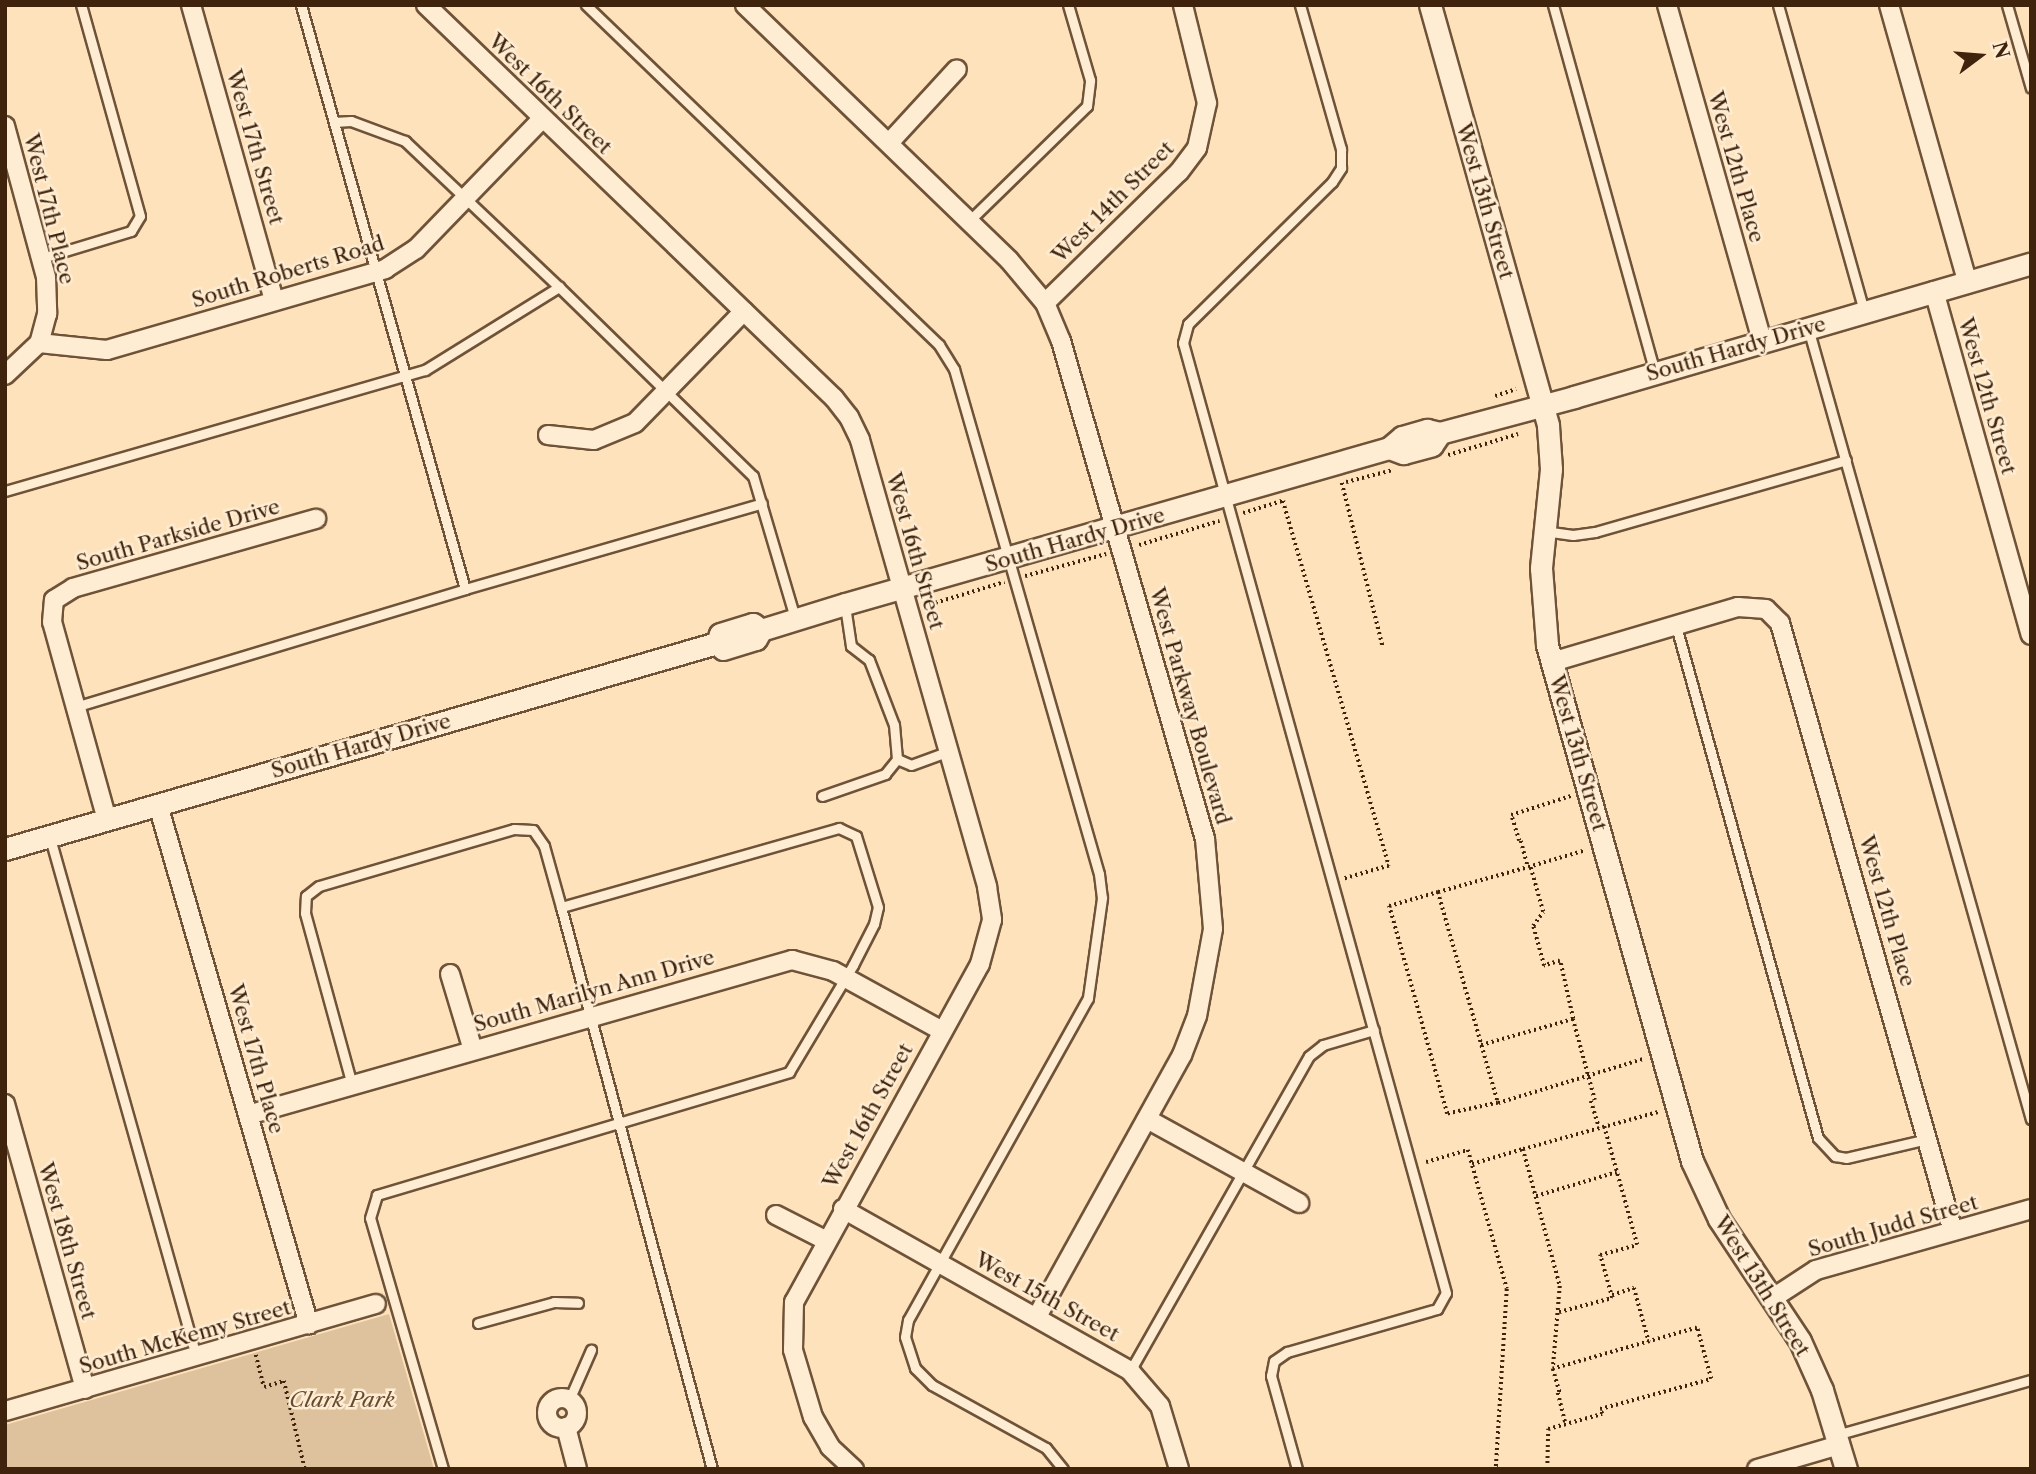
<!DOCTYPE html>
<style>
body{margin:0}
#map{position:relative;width:2036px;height:1474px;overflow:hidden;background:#fee2bb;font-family:"Libre Caslon Text",serif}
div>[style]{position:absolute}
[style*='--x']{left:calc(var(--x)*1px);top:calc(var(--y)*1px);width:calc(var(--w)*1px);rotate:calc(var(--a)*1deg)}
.green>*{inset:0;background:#dec29d}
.path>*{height:3.5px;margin-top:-1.75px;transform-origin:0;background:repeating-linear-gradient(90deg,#3f230c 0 2px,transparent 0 5.5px)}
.roads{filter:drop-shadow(2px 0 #6f5338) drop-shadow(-2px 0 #6f5338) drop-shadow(0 2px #6f5338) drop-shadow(0 -2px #6f5338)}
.service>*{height:9px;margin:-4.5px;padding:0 4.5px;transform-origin:4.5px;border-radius:4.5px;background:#feecd3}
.minor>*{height:18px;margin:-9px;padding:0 9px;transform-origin:9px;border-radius:9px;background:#feecd3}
.minor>.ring{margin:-9px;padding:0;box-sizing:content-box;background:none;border:18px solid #feecd3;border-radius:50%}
.tertiary>*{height:21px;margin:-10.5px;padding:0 10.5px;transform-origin:10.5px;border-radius:10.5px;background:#feecd3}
span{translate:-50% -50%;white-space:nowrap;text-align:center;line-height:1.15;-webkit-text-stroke:5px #feecd3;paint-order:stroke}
.street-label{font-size:21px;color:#3f230c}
.park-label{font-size:21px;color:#674b30;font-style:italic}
.frame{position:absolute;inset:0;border:7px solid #3f230c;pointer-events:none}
.north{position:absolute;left:1945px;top:21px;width:70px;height:70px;-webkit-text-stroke:5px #feecd3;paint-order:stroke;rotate:74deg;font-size:19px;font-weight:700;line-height:28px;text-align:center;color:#3f230c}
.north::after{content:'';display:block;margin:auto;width:24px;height:32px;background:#3f230c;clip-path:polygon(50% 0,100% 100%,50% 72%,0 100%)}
</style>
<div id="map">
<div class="green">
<i style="clip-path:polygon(389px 1314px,434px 1469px,5px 1469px,5px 1425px)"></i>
</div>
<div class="path">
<i style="--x:1495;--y:396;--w:22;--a:-18"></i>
<i style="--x:1448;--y:455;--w:73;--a:-16.7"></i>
<i style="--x:1346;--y:482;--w:49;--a:-14.3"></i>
<i style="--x:1342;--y:483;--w:169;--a:76"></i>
<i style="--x:1283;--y:501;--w:380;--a:73.8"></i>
<i style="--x:1389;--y:866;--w:47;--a:163.9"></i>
<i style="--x:1243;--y:513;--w:44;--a:-17.2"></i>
<i style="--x:1139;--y:545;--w:84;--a:-16.7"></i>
<i style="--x:1025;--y:576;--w:84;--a:-15.2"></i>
<i style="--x:925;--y:606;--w:83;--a:-16.9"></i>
<i style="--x:1519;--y:841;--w:27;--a:-107"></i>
<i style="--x:1511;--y:815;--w:63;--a:-17.6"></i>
<i style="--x:1521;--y:841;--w:27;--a:75"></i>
<i style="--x:1438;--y:892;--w:219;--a:74.1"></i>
<i style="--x:1498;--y:1103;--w:52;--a:167.8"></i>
<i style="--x:1447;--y:1114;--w:216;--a:-105.6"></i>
<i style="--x:1389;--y:906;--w:51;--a:-15.9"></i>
<i style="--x:1438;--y:892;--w:93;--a:-15.5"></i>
<i style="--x:1528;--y:867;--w:60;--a:-16.3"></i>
<i style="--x:1573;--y:1019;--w:84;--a:74.8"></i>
<i style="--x:1481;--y:1045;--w:96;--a:-15.8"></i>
<i style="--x:1573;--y:1019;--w:59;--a:-102.6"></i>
<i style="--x:1560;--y:961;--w:17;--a:163"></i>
<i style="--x:1544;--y:966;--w:41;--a:-105.4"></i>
<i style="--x:1533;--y:926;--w:17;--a:-54"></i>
<i style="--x:1543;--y:912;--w:48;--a:-105.8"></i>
<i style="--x:1591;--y:1101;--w:28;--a:73"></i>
<i style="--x:1498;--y:1103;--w:152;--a:-16.9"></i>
<i style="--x:1523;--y:1149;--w:140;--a:-15.3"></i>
<i style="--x:1426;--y:1162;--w:44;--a:-15.9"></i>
<i style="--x:1468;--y:1150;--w:144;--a:74.3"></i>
<i style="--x:1507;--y:1289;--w:180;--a:93.5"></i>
<i style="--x:1472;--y:1164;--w:53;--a:-16.4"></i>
<i style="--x:1523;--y:1149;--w:142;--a:74.9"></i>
<i style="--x:1560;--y:1286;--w:83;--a:94.8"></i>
<i style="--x:1536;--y:1196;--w:84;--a:-16.5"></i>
<i style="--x:1612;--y:1295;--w:23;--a:-18"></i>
<i style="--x:1634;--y:1288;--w:56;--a:74.5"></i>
<i style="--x:1559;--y:1312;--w:55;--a:-14.8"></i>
<i style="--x:1612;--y:1298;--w:45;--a:-105.6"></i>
<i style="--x:1600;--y:1255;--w:38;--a:-15"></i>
<i style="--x:1637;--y:1245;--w:123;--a:-105.6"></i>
<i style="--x:256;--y:1355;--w:33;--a:76"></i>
<i style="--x:264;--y:1387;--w:21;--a:-17"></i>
<i style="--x:284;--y:1381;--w:90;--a:76.6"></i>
<i style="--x:1558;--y:1393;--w:32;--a:76"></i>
<i style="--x:1547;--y:1469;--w:40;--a:-88.6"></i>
<i style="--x:1548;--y:1429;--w:56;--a:-15.5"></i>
<i style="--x:1602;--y:1414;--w:5;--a:-112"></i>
<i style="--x:1600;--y:1409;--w:115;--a:-15.1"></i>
<i style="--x:1711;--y:1379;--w:53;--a:-105.4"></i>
<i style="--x:1697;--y:1328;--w:150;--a:164.1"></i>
<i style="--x:1553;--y:1369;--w:25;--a:74"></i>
</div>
<div class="roads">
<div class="service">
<i style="--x:586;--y:5;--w:490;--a:43.9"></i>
<i style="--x:939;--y:345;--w:28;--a:58"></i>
<i style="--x:954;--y:369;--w:525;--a:73.98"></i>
<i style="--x:1099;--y:874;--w:24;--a:83"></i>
<i style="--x:1102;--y:898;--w:101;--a:98"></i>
<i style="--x:1088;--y:998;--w:369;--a:119.2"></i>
<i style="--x:908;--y:1320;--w:17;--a:100"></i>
<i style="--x:905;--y:1337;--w:33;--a:72"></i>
<i style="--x:915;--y:1368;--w:24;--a:45"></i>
<i style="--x:932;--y:1385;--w:130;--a:28.9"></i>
<i style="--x:1046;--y:1448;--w:27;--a:51"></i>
<i style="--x:1553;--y:5;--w:382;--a:74.5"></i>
<i style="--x:1778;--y:5;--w:317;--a:74.3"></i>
<i style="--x:2007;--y:5;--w:86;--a:73.9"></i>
<i style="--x:334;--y:122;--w:17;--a:-3"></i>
<i style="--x:351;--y:121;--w:58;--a:20.3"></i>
<i style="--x:405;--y:141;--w:212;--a:43.5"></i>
<i style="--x:969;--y:221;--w:165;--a:-44.3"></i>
<i style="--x:1087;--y:106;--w:26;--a:-83"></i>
<i style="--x:1090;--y:80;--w:78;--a:-106.3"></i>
<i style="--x:42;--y:258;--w:93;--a:-16.9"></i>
<i style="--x:131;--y:231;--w:17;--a:-59"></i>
<i style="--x:140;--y:216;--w:219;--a:-105.6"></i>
<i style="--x:1808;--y:328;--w:822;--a:74.26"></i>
<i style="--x:5;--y:491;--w:437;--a:-16.1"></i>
<i style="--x:425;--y:370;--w:158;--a:-31.8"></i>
<i style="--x:559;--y:287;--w:271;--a:44.3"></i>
<i style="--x:753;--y:476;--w:148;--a:73.5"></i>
<i style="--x:1544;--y:531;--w:29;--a:8"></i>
<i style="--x:1573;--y:535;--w:22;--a:-8"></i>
<i style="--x:1595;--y:532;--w:261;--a:-16"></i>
<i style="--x:465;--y:589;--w:309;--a:-16.1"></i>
<i style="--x:1676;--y:626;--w:531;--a:74.5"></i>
<i style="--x:1818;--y:1138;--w:25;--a:47"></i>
<i style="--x:1835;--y:1156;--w:11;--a:10"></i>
<i style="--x:1846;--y:1158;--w:83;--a:-13.2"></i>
<i style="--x:75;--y:707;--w:407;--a:-16.8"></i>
<i style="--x:465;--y:589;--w:607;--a:-105.69"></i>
<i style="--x:897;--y:759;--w:15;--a:23"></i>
<i style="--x:911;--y:765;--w:40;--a:-20.2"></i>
<i style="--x:822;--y:796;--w:67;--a:-19.2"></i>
<i style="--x:885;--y:774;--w:19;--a:-51"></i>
<i style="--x:897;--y:759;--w:34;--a:-95"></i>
<i style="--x:894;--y:725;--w:70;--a:-111"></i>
<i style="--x:869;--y:660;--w:23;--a:-142"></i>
<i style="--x:851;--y:646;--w:40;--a:-98.5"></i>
<i style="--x:50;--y:838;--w:538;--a:74.26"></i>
<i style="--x:352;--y:1085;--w:178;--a:-105.3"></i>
<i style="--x:305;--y:913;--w:17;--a:-87"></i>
<i style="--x:306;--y:896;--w:16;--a:-38"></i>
<i style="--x:319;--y:886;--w:203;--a:-16.3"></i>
<i style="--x:514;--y:829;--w:19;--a:3"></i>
<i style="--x:533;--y:830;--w:19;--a:55"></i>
<i style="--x:544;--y:846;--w:63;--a:74.4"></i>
<i style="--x:561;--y:907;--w:582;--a:74.96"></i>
<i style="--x:478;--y:1323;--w:79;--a:-15.4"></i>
<i style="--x:554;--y:1302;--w:24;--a:2"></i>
<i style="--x:1130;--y:1371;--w:362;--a:-60.4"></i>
<i style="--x:1309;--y:1056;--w:18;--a:-38"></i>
<i style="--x:1323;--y:1045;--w:53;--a:-16.4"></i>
<i style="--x:569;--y:1400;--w:55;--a:-66.3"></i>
<i style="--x:1836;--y:1435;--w:203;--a:-15.8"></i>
<i style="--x:443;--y:1469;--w:261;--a:-106.2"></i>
<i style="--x:370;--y:1218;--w:24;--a:-73"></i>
<i style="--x:377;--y:1195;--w:430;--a:-16.6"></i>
<i style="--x:789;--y:1072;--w:125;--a:-59.1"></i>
<i style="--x:853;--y:965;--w:46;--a:-62.9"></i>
<i style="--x:874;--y:924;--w:17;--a:-77"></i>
<i style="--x:878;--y:907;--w:74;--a:-107.2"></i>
<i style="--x:856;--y:836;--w:19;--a:-155"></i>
<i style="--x:839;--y:828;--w:289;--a:164.1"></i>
<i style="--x:1297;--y:1469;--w:97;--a:-105.6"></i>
<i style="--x:1271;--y:1376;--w:15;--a:-79"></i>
<i style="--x:1274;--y:1361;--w:16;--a:-35"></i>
<i style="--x:1287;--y:1352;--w:156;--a:-16"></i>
<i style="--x:1437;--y:1309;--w:18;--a:-61"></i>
<i style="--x:1446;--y:1293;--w:986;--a:-105.47"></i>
<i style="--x:1183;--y:343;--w:20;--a:-75"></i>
<i style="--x:1188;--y:324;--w:202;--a:-44.6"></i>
<i style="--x:1332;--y:182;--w:17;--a:-57"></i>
<i style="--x:1341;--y:168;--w:19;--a:-90"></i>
<i style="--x:1341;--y:149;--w:150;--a:-105.9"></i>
</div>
<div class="minor">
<i style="--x:191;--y:5;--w:307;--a:74.3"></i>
<i style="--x:426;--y:5;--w:566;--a:43.93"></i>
<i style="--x:834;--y:398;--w:24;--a:52"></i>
<i style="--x:849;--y:417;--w:25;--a:64"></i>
<i style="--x:860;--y:440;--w:465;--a:74.1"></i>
<i style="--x:987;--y:887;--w:33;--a:81"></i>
<i style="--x:992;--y:920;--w:46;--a:105.3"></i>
<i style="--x:980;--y:964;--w:386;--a:118.8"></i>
<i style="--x:794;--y:1302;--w:48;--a:91.2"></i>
<i style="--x:793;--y:1350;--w:70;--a:73.4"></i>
<i style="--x:813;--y:1417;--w:34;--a:60"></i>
<i style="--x:830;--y:1447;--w:33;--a:43"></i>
<i style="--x:745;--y:5;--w:367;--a:44"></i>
<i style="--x:1009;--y:260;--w:56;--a:50.1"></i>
<i style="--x:1045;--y:303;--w:41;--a:67.2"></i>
<i style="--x:1061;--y:341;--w:518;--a:73.87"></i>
<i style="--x:1205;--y:839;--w:90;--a:84.9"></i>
<i style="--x:1213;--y:929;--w:88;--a:100.4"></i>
<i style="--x:1197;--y:1016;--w:42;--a:111"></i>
<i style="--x:1182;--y:1055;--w:299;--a:119"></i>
<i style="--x:1667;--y:5;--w:349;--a:74.2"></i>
<i style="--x:1889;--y:5;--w:287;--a:74.2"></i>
<i style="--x:5;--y:126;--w:156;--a:74.8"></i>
<i style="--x:46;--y:277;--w:37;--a:88"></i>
<i style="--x:47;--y:314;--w:30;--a:105"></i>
<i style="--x:889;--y:143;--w:100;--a:-47.4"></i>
<i style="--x:1934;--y:291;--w:357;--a:74.3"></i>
<i style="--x:1045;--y:303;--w:187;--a:-44.4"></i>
<i style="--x:1179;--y:172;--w:30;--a:-53"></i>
<i style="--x:1197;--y:148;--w:46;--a:-77.5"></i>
<i style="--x:1207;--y:103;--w:101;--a:-103.8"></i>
<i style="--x:5;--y:375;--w:47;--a:-43.3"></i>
<i style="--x:39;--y:343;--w:68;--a:5.9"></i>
<i style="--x:107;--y:350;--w:290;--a:-16.2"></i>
<i style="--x:385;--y:269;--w:37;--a:-33"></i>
<i style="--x:416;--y:249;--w:182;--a:-45.9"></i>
<i style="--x:548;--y:435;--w:46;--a:6.2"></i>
<i style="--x:594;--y:440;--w:44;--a:-22.5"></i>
<i style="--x:635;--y:423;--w:156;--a:-45.8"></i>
<i style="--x:1552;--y:662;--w:194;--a:-16.5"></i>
<i style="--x:1738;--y:607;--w:28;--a:4"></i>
<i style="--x:1766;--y:609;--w:20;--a:45"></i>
<i style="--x:1780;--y:623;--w:632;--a:74.12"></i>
<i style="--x:158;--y:805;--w:541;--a:73.81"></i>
<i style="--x:107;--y:820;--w:205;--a:-105.5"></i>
<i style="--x:52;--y:622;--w:22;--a:-85"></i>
<i style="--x:54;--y:600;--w:22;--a:-32"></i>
<i style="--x:73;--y:588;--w:253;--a:-15.9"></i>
<i style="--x:450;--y:974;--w:79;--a:73.2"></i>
<i style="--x:5;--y:1104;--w:296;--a:74.3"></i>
<i style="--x:248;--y:1115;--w:566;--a:-15.9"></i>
<i style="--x:792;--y:960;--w:42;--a:15"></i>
<i style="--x:833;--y:971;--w:124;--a:28.8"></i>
<i style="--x:1147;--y:1119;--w:174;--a:28.9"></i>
<i style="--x:843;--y:1209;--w:330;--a:29.4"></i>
<i style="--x:1130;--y:1371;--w:46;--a:49.4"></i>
<i style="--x:1160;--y:1406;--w:66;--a:73.2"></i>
<i style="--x:776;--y:1215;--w:55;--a:27"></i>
<i style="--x:1773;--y:1298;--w:51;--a:-33.1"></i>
<i style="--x:1816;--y:1270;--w:223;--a:-15.8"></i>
<i class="ring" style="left:547px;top:1398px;width:12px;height:12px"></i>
<i style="--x:5;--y:1411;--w:386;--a:-16.1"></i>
<i style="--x:566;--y:1427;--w:43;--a:75.3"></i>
<i style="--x:1757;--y:1469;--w:85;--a:-16.3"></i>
</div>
<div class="tertiary">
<i style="--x:1430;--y:5;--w:437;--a:74.3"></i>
<i style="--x:1548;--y:426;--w:43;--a:86"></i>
<i style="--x:1551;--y:469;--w:100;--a:95.8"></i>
<i style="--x:1541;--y:568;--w:77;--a:85.5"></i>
<i style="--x:1547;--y:645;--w:536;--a:74.3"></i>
<i style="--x:1692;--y:1161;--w:64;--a:65"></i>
<i style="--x:1719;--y:1219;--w:146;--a:56.4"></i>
<i style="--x:1800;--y:1341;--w:54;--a:65.8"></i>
<i style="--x:1822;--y:1390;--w:83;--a:73.1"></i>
<i style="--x:1389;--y:448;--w:15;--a:20"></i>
<i style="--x:1403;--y:453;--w:30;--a:-15"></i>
<i style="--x:1432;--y:445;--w:14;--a:-56"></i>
<i style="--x:717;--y:643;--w:8;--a:45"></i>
<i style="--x:723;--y:649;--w:34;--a:-17"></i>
<i style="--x:756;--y:639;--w:10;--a:-61"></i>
<i style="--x:761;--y:630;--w:88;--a:-17.2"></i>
<i style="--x:845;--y:604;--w:566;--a:-16"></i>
<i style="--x:1389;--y:448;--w:17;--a:-40"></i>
<i style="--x:1402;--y:437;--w:26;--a:-16"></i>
<i style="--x:1427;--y:430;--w:13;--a:13"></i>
<i style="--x:1440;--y:433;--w:139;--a:-15"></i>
<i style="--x:1574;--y:397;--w:476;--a:-16.3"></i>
<i style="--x:717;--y:643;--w:9;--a:-72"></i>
<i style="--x:720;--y:634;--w:34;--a:-17"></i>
<i style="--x:753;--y:624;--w:10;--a:37"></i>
<i style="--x:5;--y:849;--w:741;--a:-16.14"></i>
</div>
</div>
<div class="street-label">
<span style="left:550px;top:94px;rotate:44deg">West 16th Street</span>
<span style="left:255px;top:147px;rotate:74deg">West 17th Street</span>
<span style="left:1736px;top:167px;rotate:74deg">West 12th Place</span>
<span style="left:1485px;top:201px;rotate:74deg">West 13th Street</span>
<span style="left:1113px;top:202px;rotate:-45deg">West 14th Street</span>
<span style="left:49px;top:209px;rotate:76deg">West 17th Place</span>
<span style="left:288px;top:272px;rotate:-17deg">South Roberts Road</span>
<span style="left:1736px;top:349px;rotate:-16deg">South Hardy Drive</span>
<span style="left:1987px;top:396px;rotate:74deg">West 12th Street</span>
<span style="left:178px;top:535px;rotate:-16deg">South Parkside Drive</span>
<span style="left:1075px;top:540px;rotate:-16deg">South Hardy Drive</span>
<span style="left:915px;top:551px;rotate:74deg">West 16th Street</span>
<span style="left:1190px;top:706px;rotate:74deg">West Parkway Boulevard</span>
<span style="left:361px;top:746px;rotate:-16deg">South Hardy Drive</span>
<span style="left:1578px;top:753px;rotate:74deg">West 13th Street</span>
<span style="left:1887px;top:911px;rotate:74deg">West 12th Place</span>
<span style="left:594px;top:991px;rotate:-16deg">South Marilyn Ann Drive</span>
<span style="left:256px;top:1059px;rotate:74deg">West 17th Place</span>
<span style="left:868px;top:1116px;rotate:-61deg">West 16th Street</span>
<span style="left:1893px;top:1226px;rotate:-16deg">South Judd Street</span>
<span style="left:67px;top:1241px;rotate:74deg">West 18th Street</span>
<span style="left:1762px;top:1286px;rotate:58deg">West 13th Street</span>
<span style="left:1047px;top:1297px;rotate:29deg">West 15th Street</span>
<span style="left:185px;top:1337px;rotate:-16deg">South McKemy Street</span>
</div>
<div class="park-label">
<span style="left:342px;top:1400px">Clark Park</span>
</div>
<div class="frame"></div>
<div class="north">N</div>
</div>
